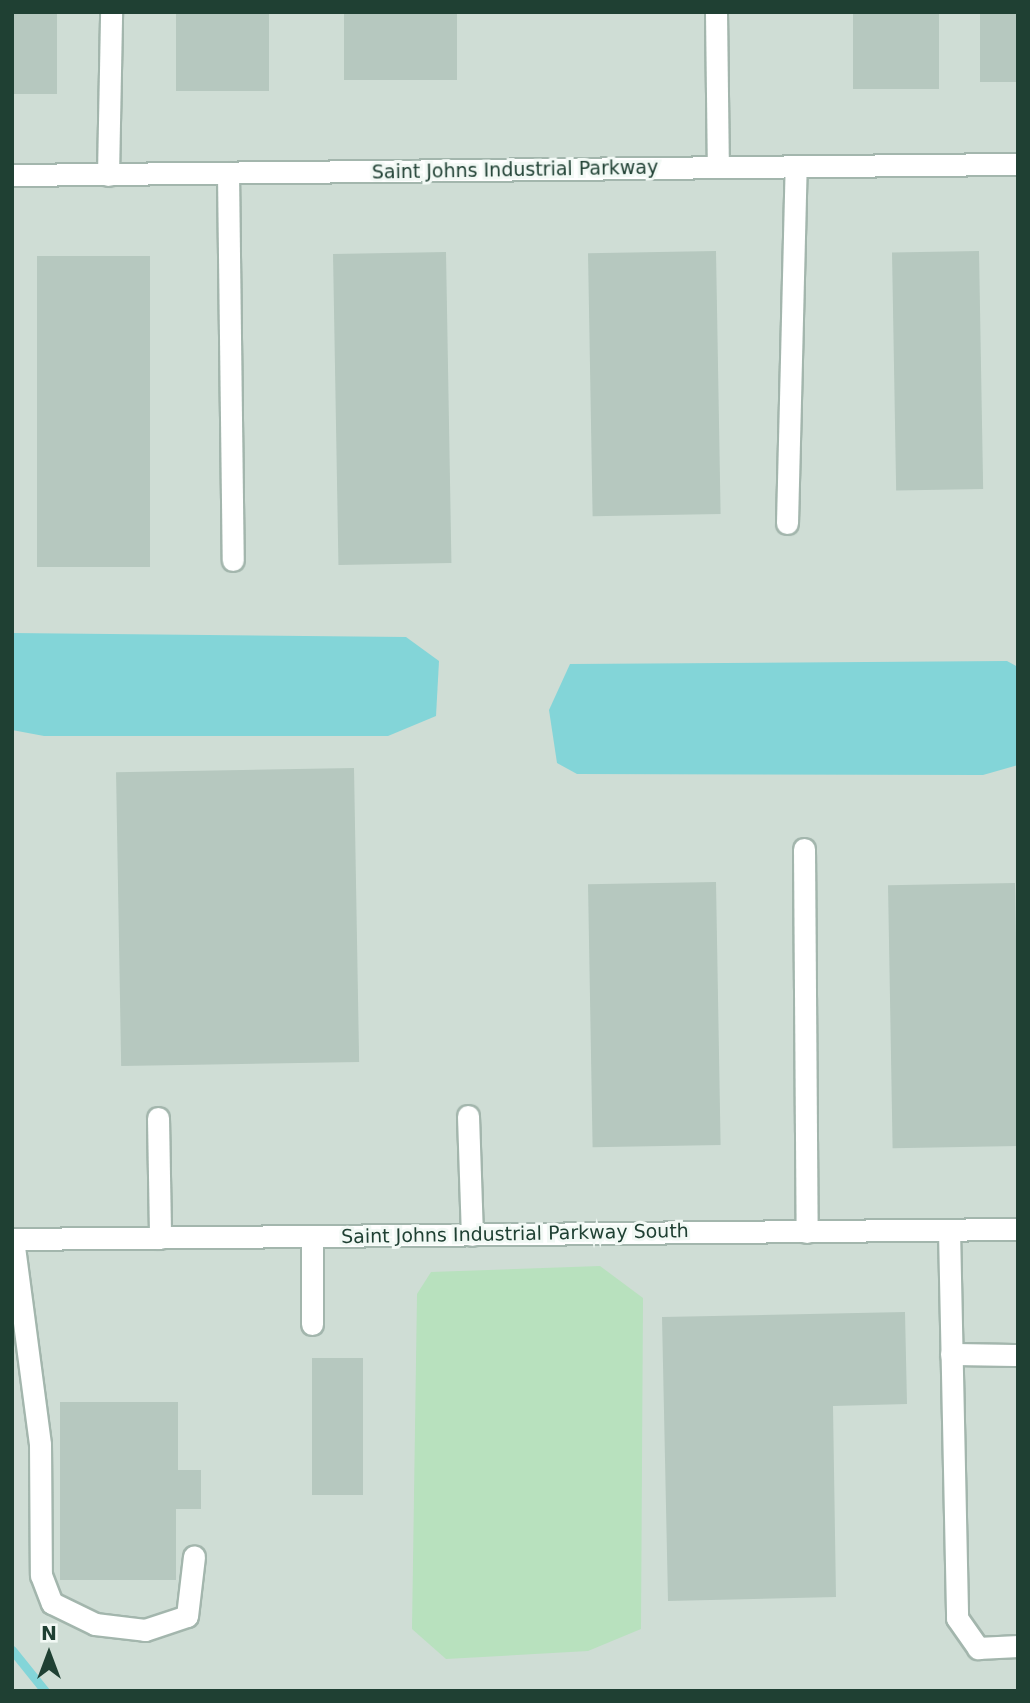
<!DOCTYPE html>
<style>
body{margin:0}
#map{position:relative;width:1030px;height:1703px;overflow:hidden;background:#e1ede6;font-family:"DejaVu Sans",sans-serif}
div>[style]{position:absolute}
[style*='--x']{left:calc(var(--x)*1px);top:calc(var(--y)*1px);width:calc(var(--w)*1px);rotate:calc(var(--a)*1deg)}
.built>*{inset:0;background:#cfddd5;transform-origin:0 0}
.green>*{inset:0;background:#b8e1be}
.water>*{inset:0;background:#83d5d8}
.stream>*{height:9px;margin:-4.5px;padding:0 4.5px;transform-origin:4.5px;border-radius:4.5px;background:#83d5d8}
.building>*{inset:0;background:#b6c8bf;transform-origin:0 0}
.roads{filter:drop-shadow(2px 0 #a3b6ad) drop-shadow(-2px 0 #a3b6ad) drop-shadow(0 2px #a3b6ad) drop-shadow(0 -2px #a3b6ad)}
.minor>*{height:21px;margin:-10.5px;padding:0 10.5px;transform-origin:10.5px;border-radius:10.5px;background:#fff}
span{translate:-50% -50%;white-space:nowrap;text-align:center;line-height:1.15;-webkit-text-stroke:6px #f2f9f5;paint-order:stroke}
.street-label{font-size:19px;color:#1f4033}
.frame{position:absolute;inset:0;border:14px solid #1f4033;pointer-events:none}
.north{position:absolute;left:14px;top:1619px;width:70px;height:70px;-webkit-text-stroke:5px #f2f9f5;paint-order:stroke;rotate:0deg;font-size:19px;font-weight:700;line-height:28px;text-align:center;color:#1f4033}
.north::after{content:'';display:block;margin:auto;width:24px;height:32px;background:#1f4033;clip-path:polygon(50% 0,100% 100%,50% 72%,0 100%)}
</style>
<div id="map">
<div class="built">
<i style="left:12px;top:12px;width:1006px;height:1679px"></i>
</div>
<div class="green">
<i style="clip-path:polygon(600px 1266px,643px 1298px,641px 1629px,588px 1651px,446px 1659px,412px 1629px,417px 1294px,431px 1272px)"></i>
</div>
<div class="water">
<i style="clip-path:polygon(12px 633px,406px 637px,439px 661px,436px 716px,388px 736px,44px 736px,12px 730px)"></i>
<i style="clip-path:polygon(1007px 661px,1018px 667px,1018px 765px,983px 775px,577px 774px,557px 763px,549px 710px,570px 664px)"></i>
</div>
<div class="stream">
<i style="--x:12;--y:1650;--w:53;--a:51.2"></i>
</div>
<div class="building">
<i style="left:12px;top:12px;width:45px;height:82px"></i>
<i style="left:176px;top:12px;width:93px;height:79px"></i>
<i style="left:344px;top:12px;width:113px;height:68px"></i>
<i style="left:853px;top:12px;width:86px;height:77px"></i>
<i style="left:980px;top:12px;width:38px;height:70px"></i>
<i style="left:716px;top:251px;width:263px;height:128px;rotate:89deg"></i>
<i style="left:979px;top:251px;width:238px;height:87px;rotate:89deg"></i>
<i style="left:446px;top:252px;width:311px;height:113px;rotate:89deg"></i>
<i style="left:150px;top:256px;width:311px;height:113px;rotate:90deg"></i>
<i style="left:354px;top:768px;width:294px;height:238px;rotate:89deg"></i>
<i style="left:716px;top:882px;width:263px;height:128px;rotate:89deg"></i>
<i style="left:1015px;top:883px;width:263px;height:127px;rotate:89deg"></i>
<i style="clip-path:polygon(905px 1312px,907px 1404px,833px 1406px,836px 1597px,668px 1601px,662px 1317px)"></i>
<i style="left:363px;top:1358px;width:137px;height:51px;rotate:90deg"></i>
<i style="clip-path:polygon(60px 1402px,178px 1402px,178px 1470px,201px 1470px,201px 1509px,176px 1509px,176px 1580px,60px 1580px)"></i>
</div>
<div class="roads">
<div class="minor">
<i style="--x:716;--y:12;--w:155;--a:89.3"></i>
<i style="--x:228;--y:173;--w:387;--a:89.3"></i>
<i style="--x:12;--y:175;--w:1006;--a:-0.63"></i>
<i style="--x:108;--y:175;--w:163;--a:-88.9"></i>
<i style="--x:787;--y:523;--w:356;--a:-88.6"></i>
<i style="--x:804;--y:849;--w:383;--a:89.6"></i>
<i style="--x:468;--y:1116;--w:119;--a:88.1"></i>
<i style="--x:158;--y:1118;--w:120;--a:89"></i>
<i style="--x:949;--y:1230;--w:388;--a:88.8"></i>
<i style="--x:957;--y:1618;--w:37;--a:55"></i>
<i style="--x:978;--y:1648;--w:40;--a:-2.9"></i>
<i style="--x:312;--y:1236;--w:88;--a:90"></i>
<i style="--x:12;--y:1239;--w:1006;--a:-0.57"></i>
<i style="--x:13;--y:1239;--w:207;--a:82.5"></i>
<i style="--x:40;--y:1444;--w:131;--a:89.6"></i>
<i style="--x:41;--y:1575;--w:30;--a:69"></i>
<i style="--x:52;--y:1603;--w:48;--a:26"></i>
<i style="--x:95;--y:1624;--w:50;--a:6.8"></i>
<i style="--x:145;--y:1630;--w:44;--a:-18.4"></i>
<i style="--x:187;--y:1616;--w:60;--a:-83.3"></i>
<i style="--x:951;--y:1354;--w:67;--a:0.9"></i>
</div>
</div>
<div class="street-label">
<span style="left:515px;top:170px;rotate:-1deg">Saint Johns Industrial Parkway</span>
<span style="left:515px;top:1234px;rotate:-1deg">Saint Johns Industrial Parkway South</span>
</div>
<div class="frame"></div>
<div class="north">N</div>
</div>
